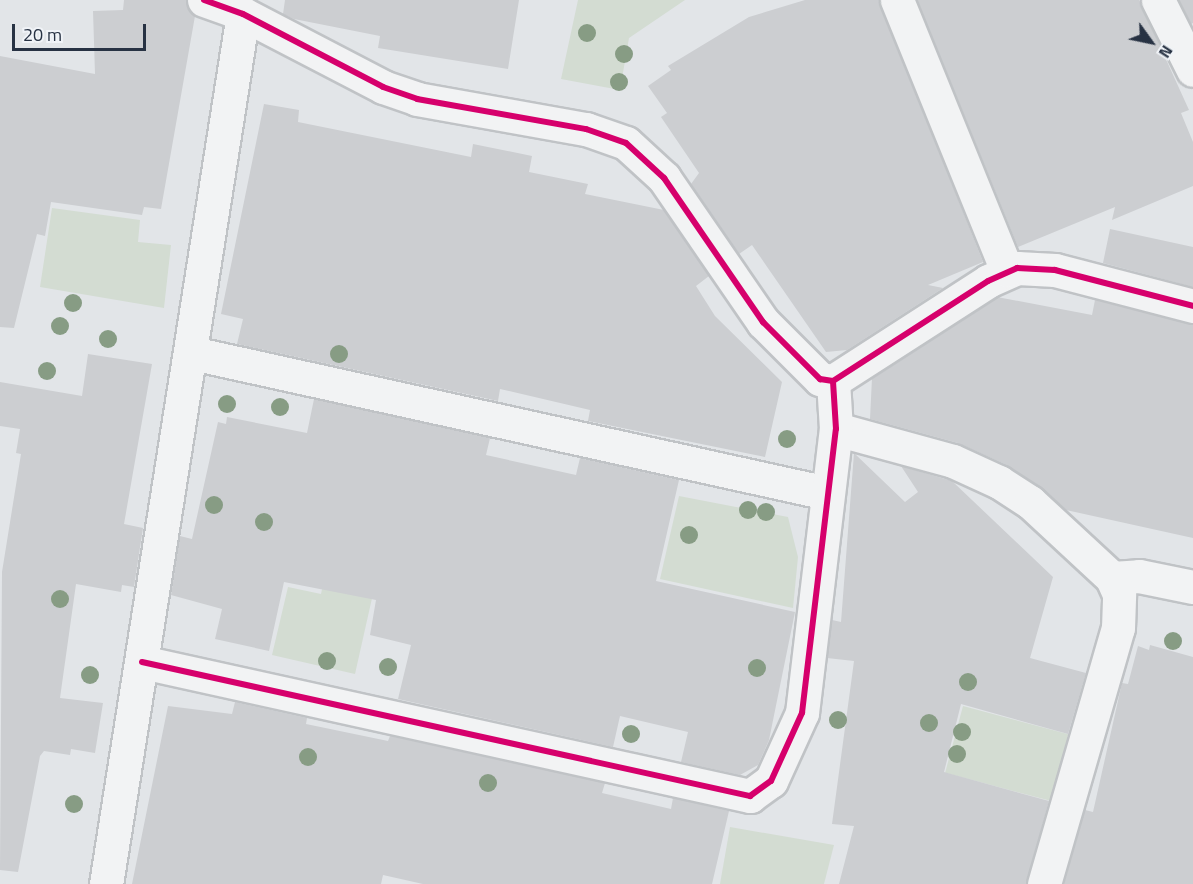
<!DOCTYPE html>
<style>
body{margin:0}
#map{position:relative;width:1193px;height:884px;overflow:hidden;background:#e2e5e8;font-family:"Titillium Web",sans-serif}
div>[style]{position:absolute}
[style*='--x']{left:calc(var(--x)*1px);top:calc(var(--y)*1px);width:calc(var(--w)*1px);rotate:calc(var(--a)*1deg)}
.green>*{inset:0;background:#d3dcd2;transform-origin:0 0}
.building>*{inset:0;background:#ccced1}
.roads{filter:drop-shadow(2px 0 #c0c3c6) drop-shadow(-2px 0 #c0c3c6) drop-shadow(0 2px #c0c3c6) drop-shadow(0 -2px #c0c3c6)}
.minor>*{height:33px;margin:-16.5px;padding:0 16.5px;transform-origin:16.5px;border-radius:16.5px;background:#f2f3f4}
.cycleway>*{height:6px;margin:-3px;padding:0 3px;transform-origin:3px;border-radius:3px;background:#d6006c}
.trees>*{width:18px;height:18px;margin:-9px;border-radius:50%;background:#879c84}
span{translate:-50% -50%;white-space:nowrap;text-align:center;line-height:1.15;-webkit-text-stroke:5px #f0f3f7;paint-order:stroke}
.north{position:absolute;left:1121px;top:12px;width:60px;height:60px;-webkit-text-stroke:4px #f0f3f7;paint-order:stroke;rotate:123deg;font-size:16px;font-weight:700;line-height:24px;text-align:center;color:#273243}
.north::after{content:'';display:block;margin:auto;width:21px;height:27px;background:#273243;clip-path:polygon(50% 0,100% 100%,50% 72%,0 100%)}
.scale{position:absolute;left:12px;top:24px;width:134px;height:27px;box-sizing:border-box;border:3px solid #273243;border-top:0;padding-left:8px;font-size:18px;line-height:21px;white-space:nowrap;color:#273243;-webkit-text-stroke:4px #f0f3f7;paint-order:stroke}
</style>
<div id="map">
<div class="green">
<i style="clip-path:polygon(578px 0,685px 0,629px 38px,620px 90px,561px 79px)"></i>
<i style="clip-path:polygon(52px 208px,140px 220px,138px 242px,171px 245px,164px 308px,40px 287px)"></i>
<i style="clip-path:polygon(679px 496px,788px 517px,798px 557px,793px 608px,660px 579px)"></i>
<i style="clip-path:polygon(329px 556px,379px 567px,355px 674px,272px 655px,288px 587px,321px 594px)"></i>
<i style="left:963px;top:706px;width:109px;height:69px;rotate:15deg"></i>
<i style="clip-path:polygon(730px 827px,834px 845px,824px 884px,720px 884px)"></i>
</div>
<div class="building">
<i style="clip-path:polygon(124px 0,186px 0,195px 16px,161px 209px,144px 207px,142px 215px,51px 202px,45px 236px,37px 234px,14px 328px,0 327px,0 56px,95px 74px,93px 11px,123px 10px)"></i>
<i style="clip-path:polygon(285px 0,519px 0,508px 69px,378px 48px,380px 36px,294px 19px,283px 14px)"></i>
<i style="clip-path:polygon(805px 0,879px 0,983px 262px,928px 285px,943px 288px,847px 350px,826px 352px,752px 245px,739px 254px,691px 184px,699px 173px,661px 117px,667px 113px,648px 86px,671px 70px,668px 66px,749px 17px)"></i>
<i style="clip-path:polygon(917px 0,1139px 0,1189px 110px,1181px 113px,1193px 142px,1193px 186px,1112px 220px,1115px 207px,1018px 247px)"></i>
<i style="clip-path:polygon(1179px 0,1193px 0,1193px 23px,1191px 24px)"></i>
<i style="clip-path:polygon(264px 104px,299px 110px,298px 122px,471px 157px,473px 144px,532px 156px,529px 172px,588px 184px,585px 194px,664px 210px,709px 276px,696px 286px,715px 316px,782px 382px,765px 457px,588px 421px,590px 410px,500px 389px,498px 401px,237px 344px,243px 319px,221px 314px)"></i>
<i style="clip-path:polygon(1110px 229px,1193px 247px,1193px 287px,1103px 263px)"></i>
<i style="clip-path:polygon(997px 297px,1092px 315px,1095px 300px,1193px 324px,1193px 538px,1066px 510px,1007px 465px,958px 443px,870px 419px,872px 378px)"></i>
<i style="clip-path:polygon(88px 354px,152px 364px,124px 524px,143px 528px,134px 587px,122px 585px,121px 592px,76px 584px,60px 698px,103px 703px,95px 753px,71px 749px,70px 755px,44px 751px,40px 756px,18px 872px,0 870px,2px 572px,21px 454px,16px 453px,20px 429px,0 426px,0 382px,82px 396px)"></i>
<i style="clip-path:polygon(314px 399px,490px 438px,486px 455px,576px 475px,580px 458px,679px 480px,656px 581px,795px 612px,769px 740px,758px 765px,740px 775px,681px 762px,688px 732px,620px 716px,613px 747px,398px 699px,411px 645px,370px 635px,376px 600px,284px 582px,269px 651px,215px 639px,222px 609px,171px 595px,180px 536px,192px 539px,218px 422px,226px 424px,227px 417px,307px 433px)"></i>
<i style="clip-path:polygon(854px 453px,905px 502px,918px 492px,901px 466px,952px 481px,1053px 577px,1030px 658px,1086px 673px,1068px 734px,961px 704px,944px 772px,1049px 801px,1026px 884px,839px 884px,854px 826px,832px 824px,854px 661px,827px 658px,832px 620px,841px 622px)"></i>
<i style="clip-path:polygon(1150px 645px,1193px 657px,1193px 884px,1064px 884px,1085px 810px,1093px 812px,1122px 683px,1128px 684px,1138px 646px,1149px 650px)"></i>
<i style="clip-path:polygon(235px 702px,307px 718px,306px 724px,388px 741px,390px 736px,605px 783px,602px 793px,671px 809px,673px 798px,729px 811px,712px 884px,423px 884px,383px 875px,381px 884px,132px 884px,168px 706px,232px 714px)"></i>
</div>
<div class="roads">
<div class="minor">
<i style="--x:204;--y:0;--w:41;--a:19.7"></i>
<i style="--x:243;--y:14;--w:158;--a:27.5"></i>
<i style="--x:383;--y:87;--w:36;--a:19"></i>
<i style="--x:417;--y:99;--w:172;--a:10.1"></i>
<i style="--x:586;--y:129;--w:42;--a:19.3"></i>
<i style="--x:626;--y:143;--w:52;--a:42.6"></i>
<i style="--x:664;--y:178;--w:175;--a:55.5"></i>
<i style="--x:763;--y:322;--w:81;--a:45"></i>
<i style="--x:820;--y:379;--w:13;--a:9"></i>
<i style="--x:833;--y:381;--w:184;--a:-32.8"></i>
<i style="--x:988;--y:281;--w:32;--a:-24"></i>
<i style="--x:1017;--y:268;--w:38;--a:3"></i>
<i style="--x:1055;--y:270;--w:143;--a:14.6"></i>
<i style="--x:897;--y:0;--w:292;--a:67.9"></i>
<i style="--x:1158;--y:0;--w:78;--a:63.4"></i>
<i style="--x:192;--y:353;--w:650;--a:12.43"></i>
<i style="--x:836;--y:429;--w:121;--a:15.3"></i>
<i style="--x:953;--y:461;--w:51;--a:24.5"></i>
<i style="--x:999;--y:482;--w:37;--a:33"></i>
<i style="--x:1030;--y:502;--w:112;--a:42.8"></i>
<i style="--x:1112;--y:578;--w:27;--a:-4"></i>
<i style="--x:1139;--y:576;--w:55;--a:11.5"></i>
<i style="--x:142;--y:662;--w:623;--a:12.43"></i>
<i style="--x:750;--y:796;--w:26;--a:-36"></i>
<i style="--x:771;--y:781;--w:75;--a:-65.5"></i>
<i style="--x:802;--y:713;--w:286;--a:-83.2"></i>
<i style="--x:836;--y:429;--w:48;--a:-93.6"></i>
<i style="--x:106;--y:884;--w:881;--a:-81.05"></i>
<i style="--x:1044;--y:884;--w:266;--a:-73.9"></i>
<i style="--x:1118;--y:628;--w:34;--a:-88"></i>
<i style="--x:1119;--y:594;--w:17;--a:-114"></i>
</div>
</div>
<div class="cycleway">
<i style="--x:204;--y:0;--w:41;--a:19.7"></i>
<i style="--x:243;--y:14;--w:158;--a:27.5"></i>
<i style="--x:383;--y:87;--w:36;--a:19"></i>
<i style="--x:417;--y:99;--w:172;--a:10.1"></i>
<i style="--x:586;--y:129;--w:42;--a:19.3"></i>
<i style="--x:626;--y:143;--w:52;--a:42.6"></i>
<i style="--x:664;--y:178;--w:175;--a:55.5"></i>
<i style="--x:763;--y:322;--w:81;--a:45"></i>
<i style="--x:820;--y:379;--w:13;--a:9"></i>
<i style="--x:833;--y:381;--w:184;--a:-32.8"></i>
<i style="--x:988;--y:281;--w:32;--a:-24"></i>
<i style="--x:1017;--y:268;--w:38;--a:3"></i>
<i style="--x:1055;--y:270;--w:143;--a:14.6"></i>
<i style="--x:142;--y:662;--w:623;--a:12.43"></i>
<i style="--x:750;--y:796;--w:26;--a:-36"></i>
<i style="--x:771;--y:781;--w:75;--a:-65.5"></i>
<i style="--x:802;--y:713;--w:286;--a:-83.2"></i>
<i style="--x:836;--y:429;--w:48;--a:-93.6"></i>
</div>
<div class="trees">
<i style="left:587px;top:33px"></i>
<i style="left:624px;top:54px"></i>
<i style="left:619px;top:82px"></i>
<i style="left:73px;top:303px"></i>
<i style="left:60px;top:326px"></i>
<i style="left:108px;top:339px"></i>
<i style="left:339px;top:354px"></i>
<i style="left:47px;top:371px"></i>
<i style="left:227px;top:404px"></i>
<i style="left:280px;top:407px"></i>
<i style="left:787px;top:439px"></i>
<i style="left:214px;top:505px"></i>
<i style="left:748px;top:510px"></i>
<i style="left:766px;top:512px"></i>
<i style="left:264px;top:522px"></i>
<i style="left:689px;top:535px"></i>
<i style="left:60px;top:599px"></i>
<i style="left:1173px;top:641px"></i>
<i style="left:327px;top:661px"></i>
<i style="left:388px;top:667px"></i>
<i style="left:757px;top:668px"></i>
<i style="left:90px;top:675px"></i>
<i style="left:968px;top:682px"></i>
<i style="left:838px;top:720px"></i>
<i style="left:929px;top:723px"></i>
<i style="left:962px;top:732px"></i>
<i style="left:631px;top:734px"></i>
<i style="left:957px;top:754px"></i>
<i style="left:308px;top:757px"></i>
<i style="left:488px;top:783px"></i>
<i style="left:74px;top:804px"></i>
</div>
<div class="north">N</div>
<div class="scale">20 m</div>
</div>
